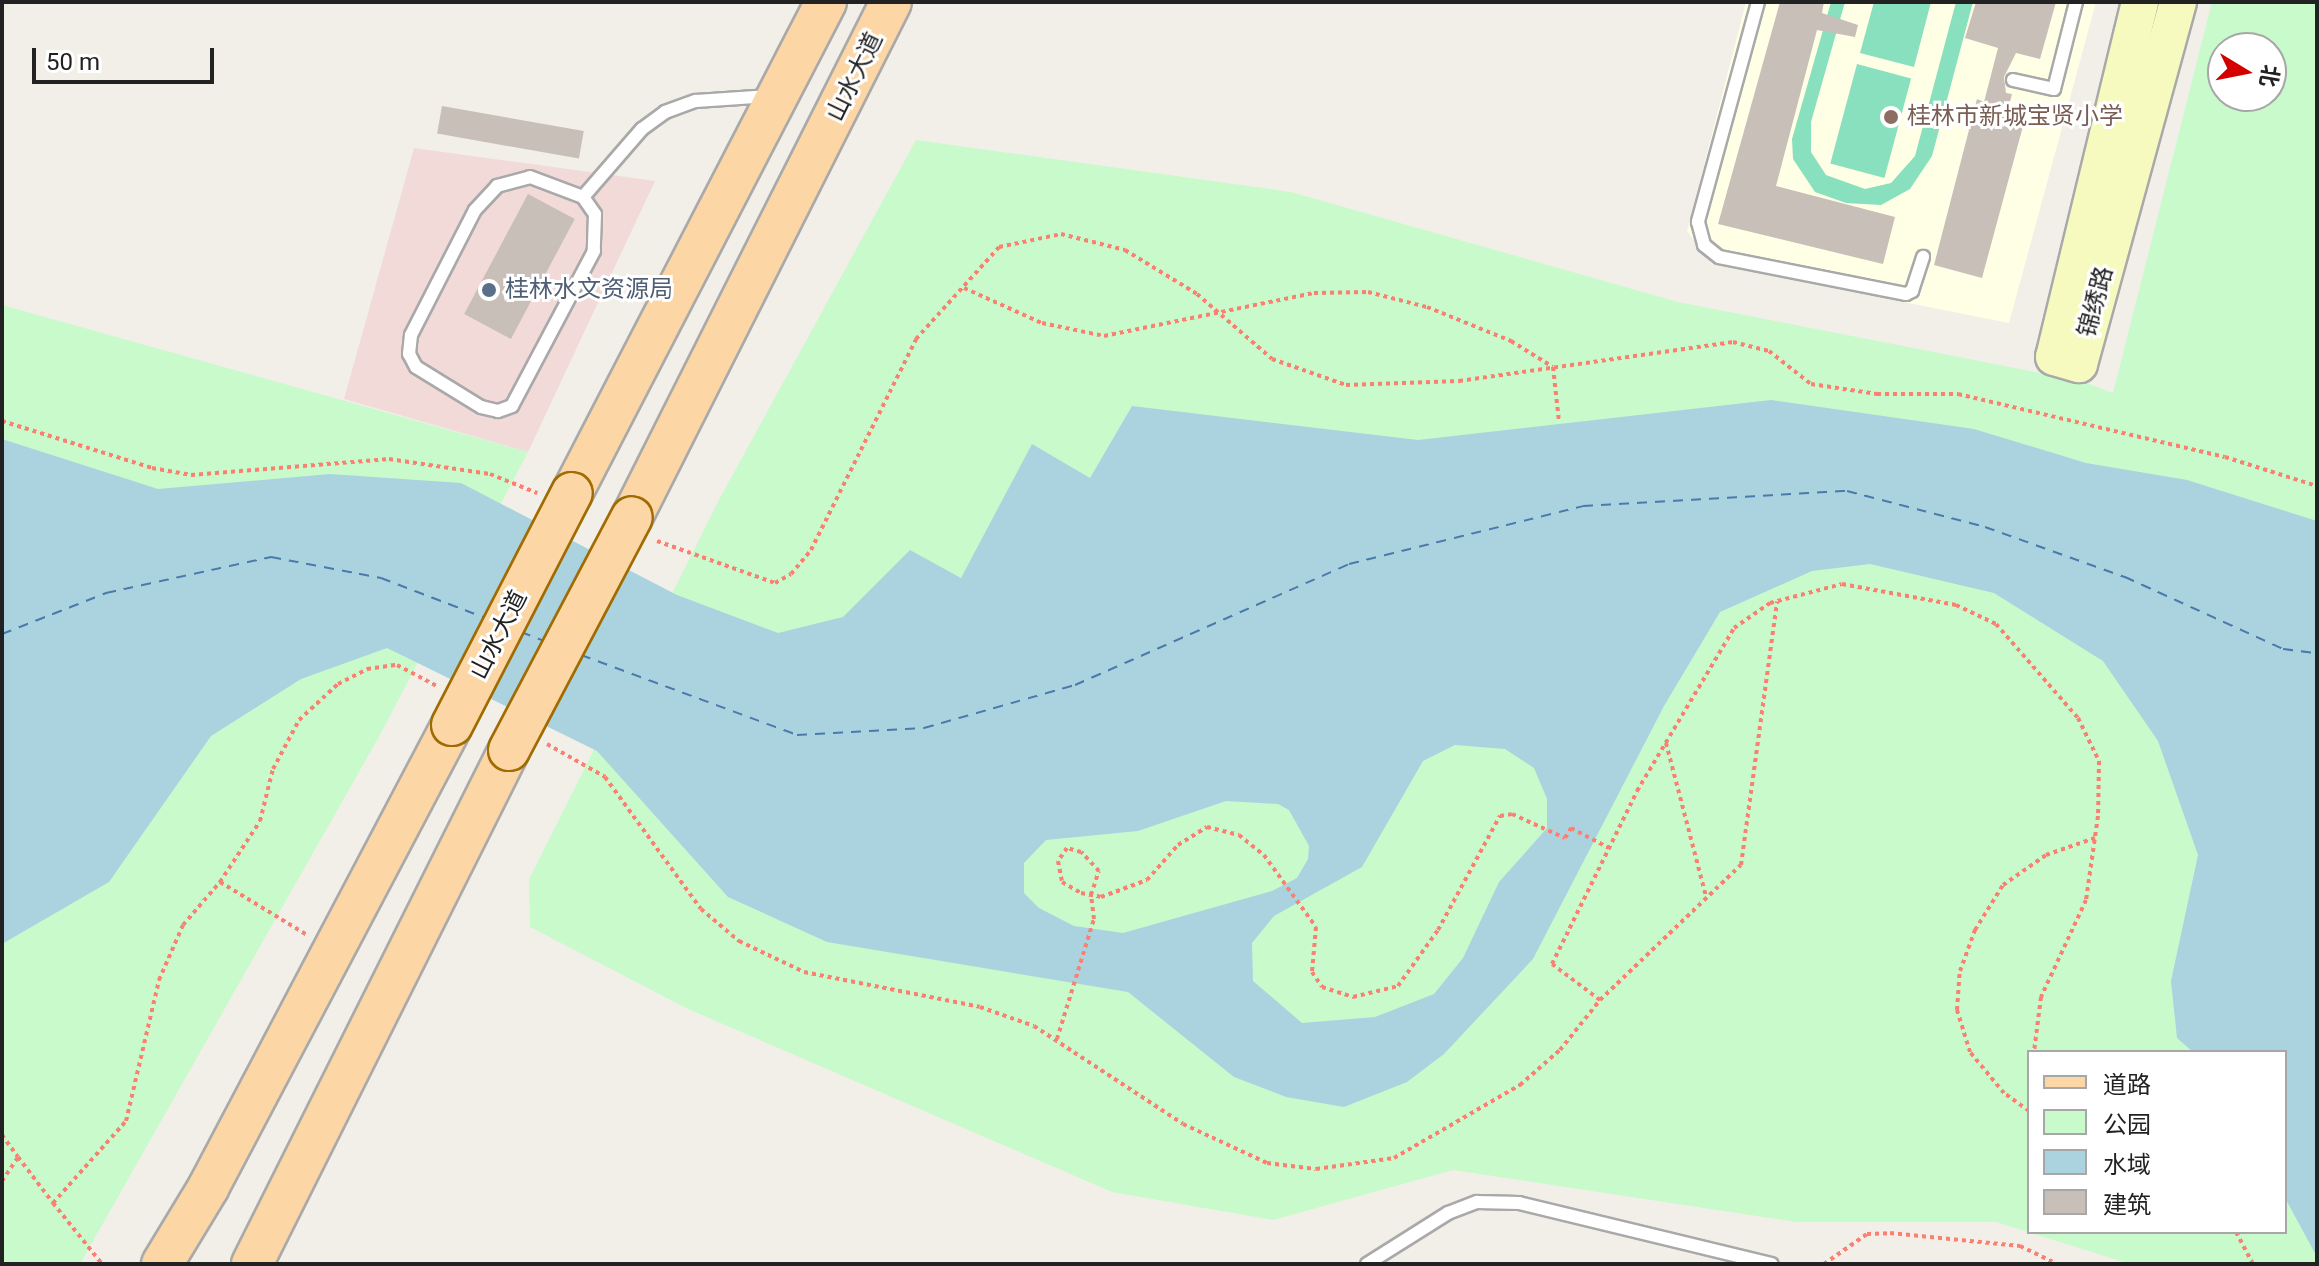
<!DOCTYPE html>
<meta charset="utf-8">
<style>
body{margin:0}
#map{position:relative;width:2319px;height:1266px;overflow:hidden;background:#f2efe9;font-family:Roboto,"Noto Sans SC",sans-serif}
div>[style]{position:absolute}
[style*='--x']{left:calc(var(--x)*1px);top:calc(var(--y)*1px);width:calc(var(--w)*1px);rotate:calc(var(--a)*1deg)}
.commercial>*{inset:0;background:#f2dad9}
.education>*{inset:0;background:#ffffe5}
.park>*{inset:0;background:#c8facc}
.pitch>*{inset:0;background:#88e0be;transform-origin:0 0}
.water>*{inset:0;background:#aad3df}
.ferry>*{height:2px;margin-top:-1px;transform-origin:0;background:repeating-linear-gradient(90deg,#4a7aab 0 10px,transparent 0 18px)}
.building>*{inset:0;background:#c7bfb8;transform-origin:0 0}
.path>*{height:4px;margin-top:-2px;transform-origin:0;background:repeating-linear-gradient(90deg,#fa8072 0 4px,transparent 0 8px)}
.roads{filter:drop-shadow(2px 0 #a9a9a9) drop-shadow(-2px 0 #a9a9a9) drop-shadow(0 2px #a9a9a9) drop-shadow(0 -2px #a9a9a9)}
.lane>*{height:12px;margin:-6px;padding:0 6px;transform-origin:6px;border-radius:6px;background:#fff}
.secondary>*{height:36px;margin:-18px;padding:0 18px;transform-origin:18px;border-radius:18px;background:#f7fabf}
.primary>*{height:40px;margin:-20px;padding:0 20px;transform-origin:20px;border-radius:20px;background:#fcd6a4}
.bridges{filter:drop-shadow(2px 0 #a06b00) drop-shadow(-2px 0 #a06b00) drop-shadow(0 2px #a06b00) drop-shadow(0 -2px #a06b00)}
.primary-bridge>*{height:40px;margin:-20px;padding:0 20px;transform-origin:20px;border-radius:20px;background:#fcd6a4}
.dots>*{width:22px;height:22px;translate:-50% -50%;box-sizing:border-box;border:4px solid #fff;border-radius:50%}
span{translate:-50% -50%;white-space:nowrap;text-align:center;line-height:1.15;-webkit-text-stroke:6px #fff;paint-order:stroke}
.street-label{font-size:24px;color:#222}
.education-label{font-size:24px;color:#785e54}
.left{translate:0 -50%;text-align:left}
.service-label{font-size:24px;color:#4e5e75}
.frame{position:absolute;inset:0;border:4px solid #222;pointer-events:none}
.legend{position:absolute;left:2027px;top:1050px;width:260px;height:184px;box-sizing:border-box;background:#fff;border:2px solid #a7a7a7;margin:0;padding:10px 14px;list-style:none;font-size:24px;color:#222}
.legend li{display:flex;align-items:center;gap:16px;height:40px}
.legend b{width:40px;border:2px solid #a7a7a7}
.north{position:absolute;left:2207px;top:32px;width:80px;height:80px;box-sizing:border-box;background:#fff;border:2px solid #a7a7a7;border-radius:50%;rotate:100deg;font-size:22px;font-weight:700;line-height:32px;text-align:center;color:#222}
.north::after{content:'';display:block;margin:auto;width:28px;height:36px;background:#d40000;clip-path:polygon(50% 0,100% 100%,50% 72%,0 100%)}
.scale{position:absolute;left:32px;top:48px;width:182px;height:36px;box-sizing:border-box;border:4px solid #222;border-top:0;padding-left:10px;font-size:24px;line-height:28px;white-space:nowrap;color:#222;-webkit-text-stroke:6px #fff;paint-order:stroke}
</style>
<div id="map">
<div class="commercial">
<i style="clip-path:polygon(414px 148px,655px 181px,528px 452px,344px 399px)"></i>
</div>
<div class="education">
<i style="clip-path:polygon(1746px 2px,2096px 2px,2009px 323px,1712px 264px,1687px 231px)"></i>
</div>
<div class="park">
<i style="clip-path:polygon(evenodd,2212px 2px,2317px 2px,2317px 1264px,2130px 1264px,1996px 1222px,1797px 1222px,1453px 1170px,1273px 1220px,1112px 1192px,688px 1009px,530px 927px,529px 879px,720px 498px,916px 140px,1291px 192px,1678px 302px,2081px 381px,2113px 393px,2212px 2px,2223px 48px,2271px 48px,2271px 96px,2223px 96px,2223px 48px,2212px 2px,2029px 1052px,2285px 1052px,2285px 1232px,2029px 1232px,2029px 1052px)"></i>
<i style="clip-path:polygon(2px 305px,528px 452px,381px 733px,80px 1264px,2px 1264px)"></i>
</div>
<div class="pitch">
<i style="clip-path:polygon(1831px 2px,1845px 2px,1811px 122px,1811px 152px,1826px 175px,1865px 189px,1891px 183px,1915px 156px,1956px 2px,1973px 2px,1932px 156px,1910px 189px,1881px 205px,1846px 203px,1815px 192px,1793px 159px,1792px 139px)"></i>
<i style="clip-path:polygon(1874px 2px,1931px 2px,1914px 67px,1860px 53px)"></i>
<i style="left:1857px;top:64px;width:56px;height:103px;rotate:15deg"></i>
</div>
<div class="water">
<i style="clip-path:polygon(evenodd,1771px 400px,1974px 429px,2086px 463px,2187px 480px,2317px 521px,2317px 1257px,2285px 1198px,2285px 1052px,2193px 1052px,2177px 1038px,2171px 981px,2198px 855px,2158px 741px,2103px 661px,1994px 593px,1870px 564px,1812px 571px,1720px 612px,1664px 706px,1533px 959px,1444px 1054px,1407px 1082px,1344px 1107px,1286px 1097px,1234px 1077px,1128px 992px,827px 942px,728px 897px,597px 751px,387px 648px,301px 679px,211px 736px,109px 882px,2px 944px,2px 439px,158px 489px,330px 474px,461px 483px,677px 595px,778px 633px,843px 617px,910px 550px,961px 578px,1032px 444px,1090px 478px,1132px 406px,1418px 440px,1771px 400px,1455px 745px,1505px 749px,1534px 768px,1547px 799px,1547px 828px,1499px 882px,1463px 958px,1434px 994px,1375px 1017px,1302px 1023px,1253px 981px,1252px 943px,1274px 916px,1362px 867px,1423px 761px,1455px 745px,1771px 400px,1226px 801px,1278px 804px,1289px 810px,1309px 846px,1308px 859px,1297px 878px,1272px 891px,1123px 933px,1074px 926px,1039px 908px,1024px 893px,1024px 863px,1046px 840px,1138px 831px,1226px 801px)"></i>
</div>
<div class="ferry">
<i style="--x:521;--y:632;--w:26;--a:21"></i>
<i style="--x:2;--y:634;--w:112;--a:-21.5"></i>
<i style="--x:106;--y:593;--w:169;--a:-12.3"></i>
<i style="--x:271;--y:557;--w:112;--a:10.8"></i>
<i style="--x:381;--y:578;--w:111;--a:21"></i>
<i style="--x:581;--y:655;--w:230;--a:20.3"></i>
<i style="--x:797;--y:735;--w:127;--a:-3.2"></i>
<i style="--x:924;--y:728;--w:157;--a:-15.9"></i>
<i style="--x:1075;--y:685;--w:300;--a:-23.8"></i>
<i style="--x:1349;--y:564;--w:241;--a:-13.9"></i>
<i style="--x:1583;--y:506;--w:264;--a:-3.3"></i>
<i style="--x:1847;--y:491;--w:143;--a:14.6"></i>
<i style="--x:1985;--y:527;--w:149;--a:19.7"></i>
<i style="--x:2125;--y:577;--w:174;--a:24.5"></i>
<i style="--x:2283;--y:649;--w:34;--a:7"></i>
</div>
<div class="building">
<i style="clip-path:polygon(1780px 2px,1824px 2px,1822px 13px,1858px 25px,1855px 37px,1817px 30px,1776px 186px,1895px 217px,1883px 264px,1718px 224px)"></i>
<i style="clip-path:polygon(1976px 2px,2056px 2px,2040px 59px,2016px 53px,2004px 77px,2006px 93px,2012px 94px,2008px 110px,2026px 115px,1982px 278px,1934px 265px,1977px 99px,1984px 102px,1998px 48px,1965px 38px)"></i>
<i style="left:442px;top:106px;width:144px;height:28px;rotate:10deg"></i>
<i style="left:528px;top:194px;width:53px;height:136px;rotate:28deg"></i>
</div>
<div class="path">
<i style="--x:964;--y:288;--w:85;--a:24.2"></i>
<i style="--x:1042;--y:323;--w:63;--a:11.8"></i>
<i style="--x:1104;--y:336;--w:214;--a:-11.6"></i>
<i style="--x:1314;--y:293;--w:54;--a:-1.1"></i>
<i style="--x:1368;--y:292;--w:61;--a:14.3"></i>
<i style="--x:1427;--y:307;--w:91;--a:22"></i>
<i style="--x:1511;--y:341;--w:49;--a:31.8"></i>
<i style="--x:1553;--y:367;--w:54;--a:83.7"></i>
<i style="--x:2;--y:421;--w:157;--a:17.4"></i>
<i style="--x:152;--y:468;--w:40;--a:10"></i>
<i style="--x:191;--y:475;--w:199;--a:-4.6"></i>
<i style="--x:389;--y:459;--w:102;--a:8.4"></i>
<i style="--x:490;--y:474;--w:51;--a:22"></i>
<i style="--x:657;--y:541;--w:125;--a:19.6"></i>
<i style="--x:775;--y:583;--w:18;--a:-29"></i>
<i style="--x:791;--y:574;--w:31;--a:-50"></i>
<i style="--x:811;--y:550;--w:236;--a:-63.5"></i>
<i style="--x:916;--y:339;--w:124;--a:-47.9"></i>
<i style="--x:999;--y:247;--w:63;--a:-11.8"></i>
<i style="--x:1061;--y:234;--w:66;--a:14"></i>
<i style="--x:1125;--y:250;--w:84;--a:31.4"></i>
<i style="--x:1197;--y:294;--w:99;--a:40.9"></i>
<i style="--x:1272;--y:359;--w:78;--a:19.4"></i>
<i style="--x:1346;--y:385;--w:113;--a:-2"></i>
<i style="--x:1459;--y:381;--w:277;--a:-8.1"></i>
<i style="--x:1733;--y:342;--w:37;--a:14"></i>
<i style="--x:1769;--y:351;--w:53;--a:38.2"></i>
<i style="--x:1811;--y:384;--w:67;--a:8.6"></i>
<i style="--x:1877;--y:394;--w:81;--a:0"></i>
<i style="--x:1958;--y:394;--w:274;--a:13.3"></i>
<i style="--x:2225;--y:457;--w:96;--a:17.5"></i>
<i style="--x:1666;--y:743;--w:159;--a:75.4"></i>
<i style="--x:547;--y:744;--w:67;--a:29.6"></i>
<i style="--x:605;--y:777;--w:163;--a:54"></i>
<i style="--x:701;--y:909;--w:50;--a:40.1"></i>
<i style="--x:739;--y:941;--w:72;--a:25.5"></i>
<i style="--x:804;--y:972;--w:179;--a:11.2"></i>
<i style="--x:980;--y:1007;--w:57;--a:19.4"></i>
<i style="--x:1034;--y:1026;--w:178;--a:33.3"></i>
<i style="--x:1183;--y:1124;--w:93;--a:24.9"></i>
<i style="--x:1267;--y:1163;--w:49;--a:7"></i>
<i style="--x:1316;--y:1169;--w:79;--a:-8"></i>
<i style="--x:1394;--y:1158;--w:146;--a:-30.1"></i>
<i style="--x:1520;--y:1085;--w:53;--a:-41.2"></i>
<i style="--x:1560;--y:1050;--w:64;--a:-51.3"></i>
<i style="--x:1600;--y:1000;--w:60;--a:-143.1"></i>
<i style="--x:1552;--y:964;--w:193;--a:-63.8"></i>
<i style="--x:1637;--y:791;--w:190;--a:-59.2"></i>
<i style="--x:1734;--y:628;--w:44;--a:-34.8"></i>
<i style="--x:1770;--y:603;--w:74;--a:-14.8"></i>
<i style="--x:1842;--y:584;--w:116;--a:10.4"></i>
<i style="--x:1956;--y:605;--w:44;--a:25.4"></i>
<i style="--x:1996;--y:624;--w:125;--a:48.9"></i>
<i style="--x:2078;--y:718;--w:48;--a:64"></i>
<i style="--x:2099;--y:761;--w:55;--a:91"></i>
<i style="--x:2098;--y:816;--w:85;--a:98.1"></i>
<i style="--x:2086;--y:900;--w:107;--a:114.9"></i>
<i style="--x:2041;--y:997;--w:55;--a:97.3"></i>
<i style="--x:220;--y:882;--w:102;--a:31.3"></i>
<i style="--x:1600;--y:1000;--w:195;--a:-43.8"></i>
<i style="--x:1741;--y:865;--w:266;--a:-82.2"></i>
<i style="--x:1057;--y:1039;--w:126;--a:-72.9"></i>
<i style="--x:1094;--y:919;--w:24;--a:-97"></i>
<i style="--x:1091;--y:895;--w:25;--a:-72"></i>
<i style="--x:1099;--y:871;--w:26;--a:-133"></i>
<i style="--x:1081;--y:852;--w:15;--a:-164"></i>
<i style="--x:1067;--y:848;--w:16;--a:125"></i>
<i style="--x:1058;--y:861;--w:21;--a:79"></i>
<i style="--x:1062;--y:882;--w:22;--a:30"></i>
<i style="--x:1081;--y:893;--w:20;--a:11"></i>
<i style="--x:1101;--y:897;--w:49;--a:-20.3"></i>
<i style="--x:1147;--y:880;--w:47;--a:-48.5"></i>
<i style="--x:1178;--y:845;--w:34;--a:-32"></i>
<i style="--x:1207;--y:827;--w:33;--a:14"></i>
<i style="--x:1239;--y:835;--w:32;--a:39"></i>
<i style="--x:1264;--y:855;--w:89;--a:54.2"></i>
<i style="--x:1316;--y:927;--w:45;--a:95.1"></i>
<i style="--x:1312;--y:972;--w:18;--a:56"></i>
<i style="--x:1322;--y:987;--w:33;--a:18"></i>
<i style="--x:1353;--y:997;--w:46;--a:-13.7"></i>
<i style="--x:1398;--y:986;--w:69;--a:-54.5"></i>
<i style="--x:1438;--y:930;--w:130;--a:-61.5"></i>
<i style="--x:1500;--y:816;--w:12;--a:-9"></i>
<i style="--x:1512;--y:814;--w:58;--a:24.4"></i>
<i style="--x:1565;--y:838;--w:12;--a:-59"></i>
<i style="--x:1571;--y:828;--w:43;--a:27.8"></i>
<i style="--x:2029;--y:1111;--w:31;--a:-144"></i>
<i style="--x:2004;--y:1093;--w:53;--a:-129.7"></i>
<i style="--x:1970;--y:1052;--w:44;--a:-107.2"></i>
<i style="--x:1957;--y:1010;--w:39;--a:-86"></i>
<i style="--x:1960;--y:971;--w:44;--a:-69.9"></i>
<i style="--x:1975;--y:930;--w:53;--a:-58.1"></i>
<i style="--x:2003;--y:885;--w:52;--a:-34.9"></i>
<i style="--x:2046;--y:855;--w:52;--a:-19.1"></i>
<i style="--x:2;--y:1135;--w:27;--a:54"></i>
<i style="--x:2;--y:1181;--w:29;--a:-56"></i>
<i style="--x:18;--y:1157;--w:58;--a:52.7"></i>
<i style="--x:53;--y:1203;--w:110;--a:-48.3"></i>
<i style="--x:126;--y:1121;--w:145;--a:-76.8"></i>
<i style="--x:159;--y:980;--w:60;--a:-66.4"></i>
<i style="--x:183;--y:925;--w:57;--a:-49.3"></i>
<i style="--x:220;--y:882;--w:73;--a:-56.7"></i>
<i style="--x:260;--y:821;--w:54;--a:-76"></i>
<i style="--x:273;--y:769;--w:55;--a:-62"></i>
<i style="--x:299;--y:720;--w:53;--a:-42.7"></i>
<i style="--x:338;--y:684;--w:33;--a:-27"></i>
<i style="--x:367;--y:669;--w:30;--a:-8"></i>
<i style="--x:397;--y:665;--w:45;--a:27.7"></i>
<i style="--x:53;--y:1203;--w:78;--a:51.2"></i>
<i style="--x:2236;--y:1232;--w:36;--a:62"></i>
<i style="--x:1824;--y:1264;--w:52;--a:-34.9"></i>
<i style="--x:1867;--y:1234;--w:23;--a:-2"></i>
<i style="--x:1890;--y:1233;--w:131;--a:5.7"></i>
<i style="--x:2020;--y:1246;--w:41;--a:25.9"></i>
</div>
<div class="roads">
<div class="lane">
<i style="--x:1758;--y:2;--w:228;--a:105.3"></i>
<i style="--x:1698;--y:222;--w:24;--a:75"></i>
<i style="--x:1704;--y:245;--w:19;--a:39"></i>
<i style="--x:1719;--y:257;--w:191;--a:11.2"></i>
<i style="--x:1906;--y:294;--w:7;--a:-27"></i>
<i style="--x:1912;--y:291;--w:36;--a:-72"></i>
<i style="--x:2013;--y:80;--w:42;--a:12.4"></i>
<i style="--x:2054;--y:89;--w:90;--a:-75.8"></i>
<i style="--x:583;--y:197;--w:21;--a:55"></i>
<i style="--x:595;--y:214;--w:37;--a:92"></i>
<i style="--x:594;--y:251;--w:175;--a:117.9"></i>
<i style="--x:512;--y:406;--w:15;--a:160"></i>
<i style="--x:498;--y:411;--w:17;--a:-167"></i>
<i style="--x:481;--y:407;--w:76;--a:-148.4"></i>
<i style="--x:416;--y:367;--w:15;--a:-118"></i>
<i style="--x:409;--y:354;--w:19;--a:-84"></i>
<i style="--x:411;--y:335;--w:140;--a:-62.9"></i>
<i style="--x:475;--y:210;--w:33;--a:-47"></i>
<i style="--x:497;--y:186;--w:34;--a:-15"></i>
<i style="--x:530;--y:177;--w:57;--a:20.7"></i>
<i style="--x:583;--y:197;--w:90;--a:-49.1"></i>
<i style="--x:642;--y:129;--w:29;--a:-36"></i>
<i style="--x:665;--y:112;--w:33;--a:-20"></i>
<i style="--x:696;--y:101;--w:74;--a:-3.9"></i>
<i style="--x:1367;--y:1264;--w:96;--a:-32.2"></i>
<i style="--x:1448;--y:1213;--w:31;--a:-21"></i>
<i style="--x:1477;--y:1202;--w:42;--a:1.4"></i>
<i style="--x:1519;--y:1203;--w:260;--a:13.6"></i>
</div>
<div class="secondary">
<i style="--x:2140;--y:2;--w:365;--a:103.6"></i>
<i style="--x:2054;--y:357;--w:26;--a:16"></i>
<i style="--x:2079;--y:364;--w:375;--a:-74.7"></i>
</div>
<div class="primary">
<i style="--x:572;--y:493;--w:553;--a:-62.65"></i>
<i style="--x:632;--y:517;--w:576;--a:-63.3"></i>
<i style="--x:162;--y:1264;--w:89;--a:-58.8"></i>
<i style="--x:208;--y:1188;--w:523;--a:-62.21"></i>
<i style="--x:252;--y:1264;--w:575;--a:-63.43"></i>
</div>
</div>
<div class="bridges">
<div class="primary-bridge">
<i style="--x:452;--y:725;--w:261;--a:-62.7"></i>
<i style="--x:509;--y:750;--w:263;--a:-62.2"></i>
</div>
</div>
<div class="dots">
<i style="left:1891px;top:117px;background:#8d6e63"></i>
<i style="left:489px;top:290px;background:#5c6f8a"></i>
</div>
<div class="street-label">
<span style="left:855px;top:77px;rotate:-64deg">山水大道</span>
<span style="left:2096px;top:302px;rotate:-75deg">锦绣路</span>
<span style="left:499px;top:635px;rotate:-63deg">山水大道</span>
</div>
<div class="education-label">
<span class="left" style="left:1907px;top:117px">桂林市新城宝贤小学</span>
</div>
<div class="service-label">
<span class="left" style="left:505px;top:290px">桂林水文资源局</span>
</div>
<div class="frame"></div>
<ul class="legend">
<li><b style="height:10px;background:#fcd6a4"></b>道路</li>
<li><b style="height:22px;background:#c8facc"></b>公园</li>
<li><b style="height:22px;background:#aad3df"></b>水域</li>
<li><b style="height:22px;background:#c7bfb8"></b>建筑</li>
</ul>
<div class="north">北</div>
<div class="scale">50 m</div>
</div>
